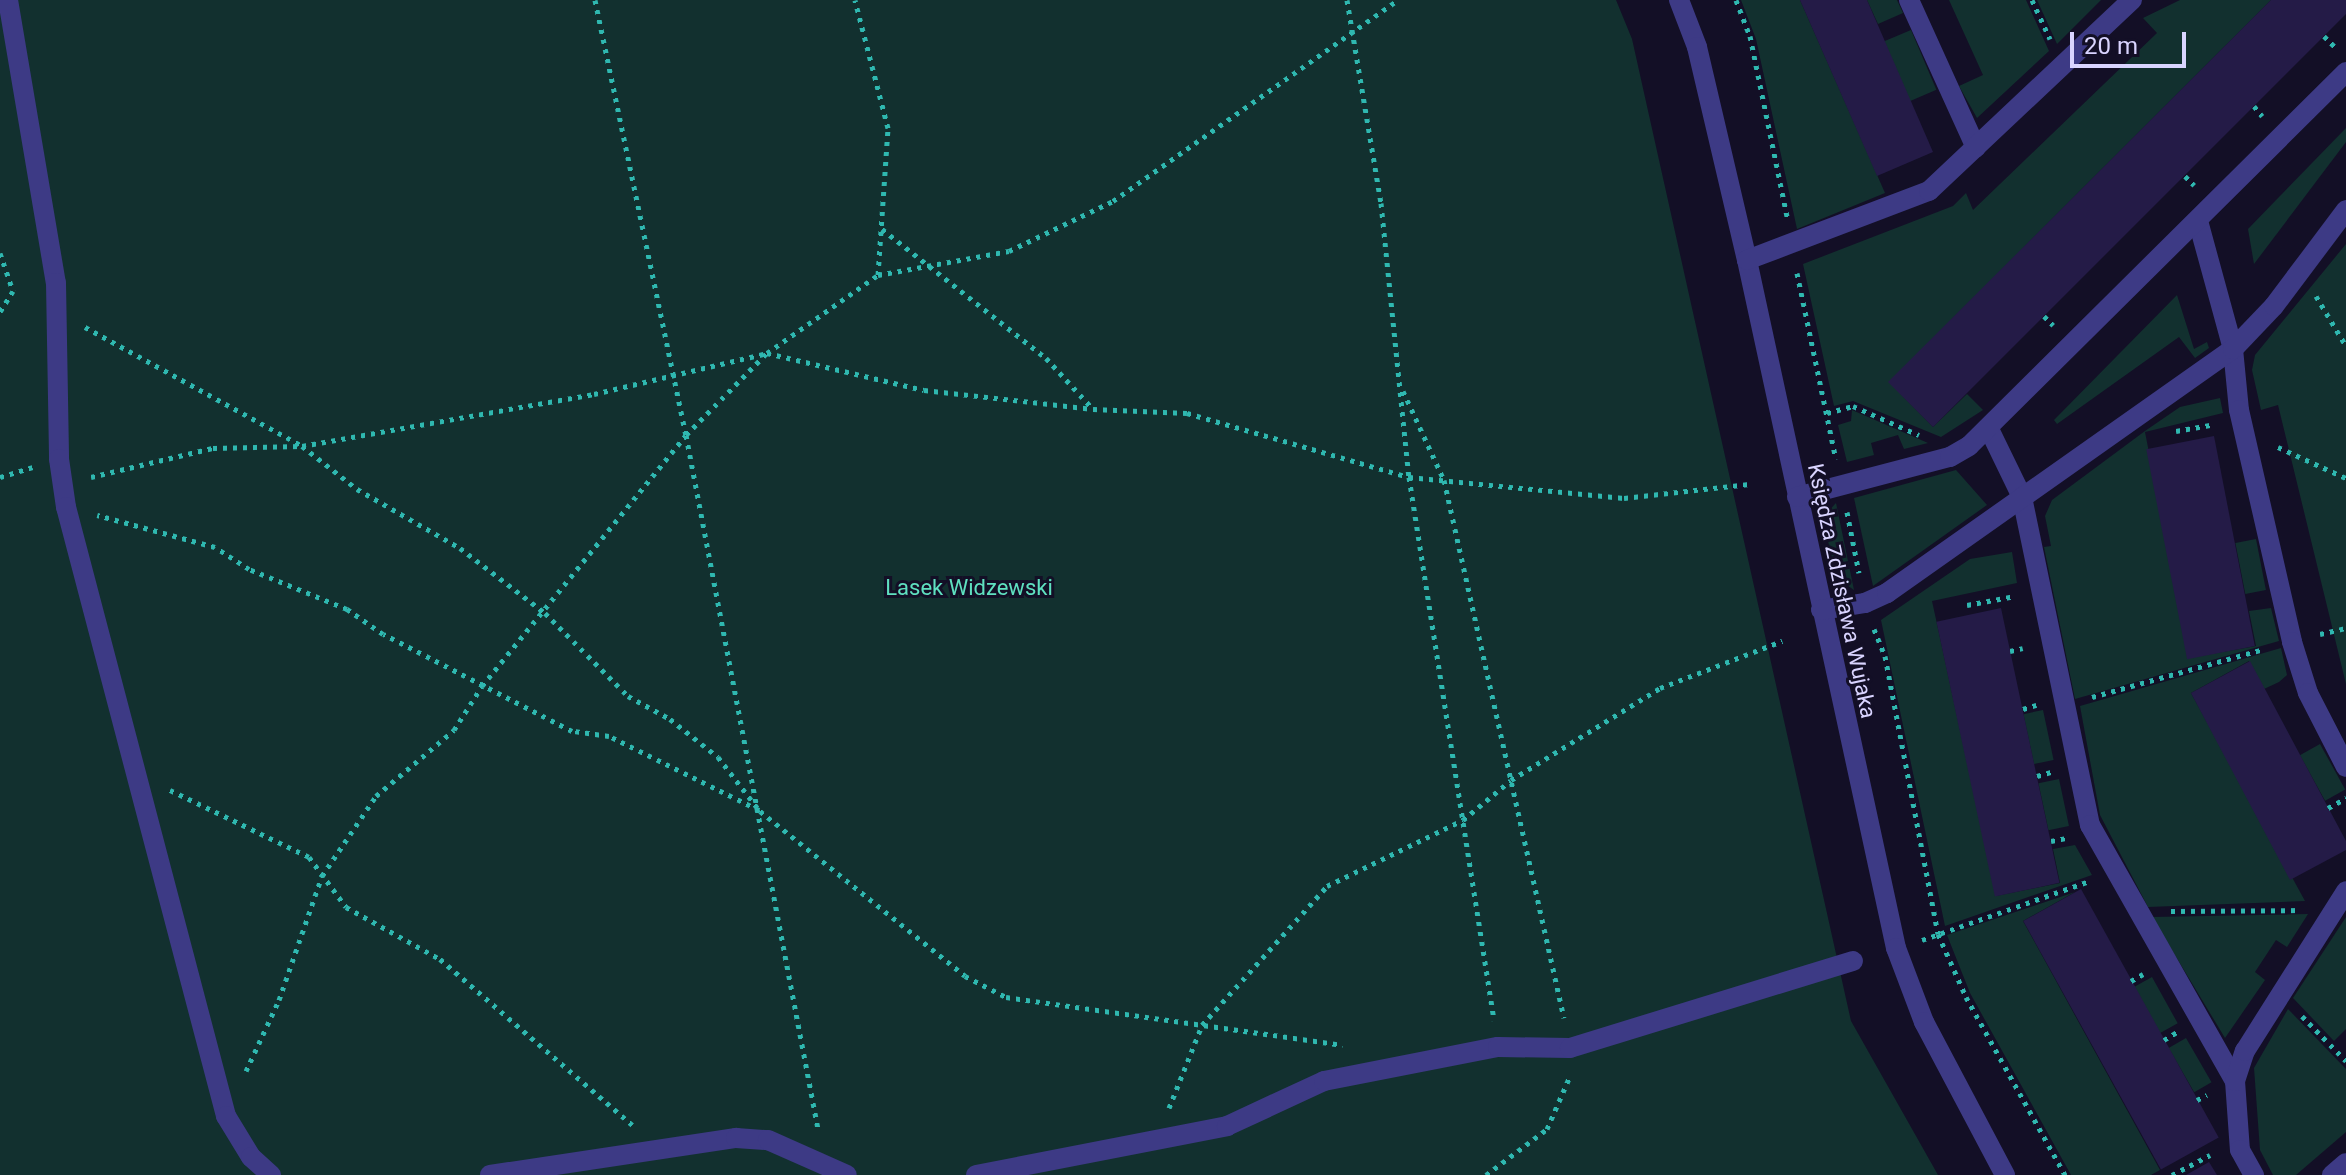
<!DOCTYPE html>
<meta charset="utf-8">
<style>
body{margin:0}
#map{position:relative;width:2346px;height:1175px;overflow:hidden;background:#130f26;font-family:Roboto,sans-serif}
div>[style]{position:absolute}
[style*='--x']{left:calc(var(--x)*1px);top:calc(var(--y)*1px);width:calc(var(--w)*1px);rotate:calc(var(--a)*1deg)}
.green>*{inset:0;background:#12302f;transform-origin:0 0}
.building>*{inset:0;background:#241b47;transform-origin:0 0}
.path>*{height:5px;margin-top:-2.5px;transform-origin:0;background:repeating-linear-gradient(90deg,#2fb8b0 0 4px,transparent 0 10px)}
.minor>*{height:20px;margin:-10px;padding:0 10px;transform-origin:10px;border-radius:10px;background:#3d3a85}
span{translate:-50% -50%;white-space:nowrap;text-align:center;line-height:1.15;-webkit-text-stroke:6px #130f26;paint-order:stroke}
.park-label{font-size:22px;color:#5fe0c0}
.street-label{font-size:22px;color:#d9d4ff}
.scale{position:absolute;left:2070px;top:32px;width:116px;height:36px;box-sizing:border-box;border:4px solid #d9d4ff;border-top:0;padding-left:10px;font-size:24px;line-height:28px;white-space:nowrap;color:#d9d4ff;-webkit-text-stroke:6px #130f26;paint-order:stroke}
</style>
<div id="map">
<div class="green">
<i style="clip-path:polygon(0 0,1616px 0,1632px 39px,1851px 1021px,1938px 1175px,0 1175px)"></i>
<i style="clip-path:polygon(1741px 0,1800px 0,1885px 193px,1797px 229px,1756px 39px)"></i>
<i style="clip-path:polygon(1867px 0,1897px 0,1903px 13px,1878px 24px)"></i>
<i style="clip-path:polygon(1949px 0,2026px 0,2049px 51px,1977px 118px,1959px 86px,1983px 75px)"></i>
<i style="clip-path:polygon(2037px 0,2101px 0,2057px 44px)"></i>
<i style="clip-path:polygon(2180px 0,2271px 0,1889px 382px,1933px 427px,1967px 394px,1983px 410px,1941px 437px,1853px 401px,1834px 406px,1803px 264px,1953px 206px,1966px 193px,1973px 210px,2157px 33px,2143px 18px)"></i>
<i style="left:1911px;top:30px;width:65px;height:29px;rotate:67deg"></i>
<i style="clip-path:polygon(2346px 128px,2346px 142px,2254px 264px,2248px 229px)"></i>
<i style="clip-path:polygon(2346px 244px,2346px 684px,2278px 405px,2261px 410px,2252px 370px,2255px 355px)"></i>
<i style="clip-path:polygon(2177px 295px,2194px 349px,2207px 342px,2209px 348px,2195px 358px,2179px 337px,2057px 424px,2054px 420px)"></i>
<i style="clip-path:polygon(2220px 398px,2223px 413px,2145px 432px,2189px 658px,2256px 646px,2249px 611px,2271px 608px,2279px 641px,2075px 699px,2044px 547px,2051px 546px,2045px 516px,2052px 500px,2145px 431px,2180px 407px)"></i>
<i style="clip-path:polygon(1852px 410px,1928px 443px,1904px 449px,1898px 435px,1871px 443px,1874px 455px,1847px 462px,1838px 425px,1851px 421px)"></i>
<i style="clip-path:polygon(1956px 470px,1987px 505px,1873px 586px,1854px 498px)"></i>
<i style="clip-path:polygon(1836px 503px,1854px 590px,1834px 576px,1824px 516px)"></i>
<i style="left:2256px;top:539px;width:52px;height:21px;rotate:79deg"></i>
<i style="clip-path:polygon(2012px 552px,2017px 583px,1932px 601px,1996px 896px,2060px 883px,2053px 849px,2075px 845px,2092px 875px,1945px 926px,1881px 620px,1970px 559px)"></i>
<i style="clip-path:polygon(2281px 648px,2287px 675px,2279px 682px,2264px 689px,2249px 661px,2191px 693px,2305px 901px,2148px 907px,2100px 815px,2080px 706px)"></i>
<i style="left:2043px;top:710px;width:51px;height:20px;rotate:78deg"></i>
<i style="left:2320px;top:744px;width:52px;height:23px;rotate:61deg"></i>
<i style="left:2059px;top:779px;width:48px;height:21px;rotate:78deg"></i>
<i style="clip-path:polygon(2075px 892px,2023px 921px,2160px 1170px,2151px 1175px,2071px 1175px,1970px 993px,1947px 935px)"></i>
<i style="clip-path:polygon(2308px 914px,2287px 947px,2276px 940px,2255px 972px,2265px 980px,2225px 1038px,2152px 917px)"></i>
<i style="clip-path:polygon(2346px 917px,2346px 1029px,2334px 1041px,2293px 998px)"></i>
<i style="left:2152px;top:977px;width:53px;height:20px;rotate:61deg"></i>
<i style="clip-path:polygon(2288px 1009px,2346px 1069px,2346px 1132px,2296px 1175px,2273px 1175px,2260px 1150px,2254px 1068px)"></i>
<i style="left:2186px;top:1038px;width:51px;height:20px;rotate:60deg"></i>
</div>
<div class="building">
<i style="clip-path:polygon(1800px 0,1867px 0,1933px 152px,1877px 176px)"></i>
<i style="clip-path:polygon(2271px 0,2346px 0,2346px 14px,1933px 427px,1888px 382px)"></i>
<i style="left:2214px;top:436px;width:214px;height:69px;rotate:79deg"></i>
<i style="left:2001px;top:608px;width:281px;height:66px;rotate:78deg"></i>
<i style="clip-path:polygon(2250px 661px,2346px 841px,2346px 850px,2290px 880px,2191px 693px)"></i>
<i style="left:2081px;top:889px;width:284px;height:66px;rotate:61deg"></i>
<i style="clip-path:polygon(2209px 1162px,2217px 1175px,2186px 1175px)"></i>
</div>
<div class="path">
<i style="--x:595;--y:0;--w:444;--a:78.2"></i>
<i style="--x:686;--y:435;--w:706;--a:79.23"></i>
<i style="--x:1347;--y:0;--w:206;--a:80.5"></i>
<i style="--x:1381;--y:203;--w:275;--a:84.2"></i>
<i style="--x:1409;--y:477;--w:550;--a:81.1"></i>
<i style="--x:1736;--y:0;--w:39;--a:69"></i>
<i style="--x:1750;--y:36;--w:185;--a:78.4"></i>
<i style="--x:2032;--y:0;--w:43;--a:65.2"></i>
<i style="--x:2324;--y:36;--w:16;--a:45"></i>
<i style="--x:2254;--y:106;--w:13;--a:51"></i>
<i style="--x:2185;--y:176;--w:13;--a:45"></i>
<i style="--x:882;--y:229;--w:209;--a:38.2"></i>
<i style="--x:1046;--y:358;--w:69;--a:47.3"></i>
<i style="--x:0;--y:253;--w:40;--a:71.1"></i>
<i style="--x:13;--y:291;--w:25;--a:122"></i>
<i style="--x:1797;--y:273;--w:190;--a:78.2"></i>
<i style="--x:878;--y:275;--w:133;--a:-10.4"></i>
<i style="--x:1009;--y:251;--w:115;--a:-25.7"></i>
<i style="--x:1113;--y:201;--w:349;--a:-35.2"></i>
<i style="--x:2316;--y:296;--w:58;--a:59"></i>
<i style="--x:2044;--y:316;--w:13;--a:45"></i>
<i style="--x:85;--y:327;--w:247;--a:28.7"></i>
<i style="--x:302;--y:446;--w:70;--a:38"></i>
<i style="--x:357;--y:489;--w:119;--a:29.8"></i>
<i style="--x:460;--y:548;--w:107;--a:37.4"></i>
<i style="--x:545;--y:613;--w:117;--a:45"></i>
<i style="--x:628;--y:696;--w:48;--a:28.7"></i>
<i style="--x:670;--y:719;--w:61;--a:38.4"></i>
<i style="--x:718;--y:757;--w:67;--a:52.3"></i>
<i style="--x:759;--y:810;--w:167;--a:-153.7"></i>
<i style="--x:609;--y:736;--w:37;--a:-172"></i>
<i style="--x:572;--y:731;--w:212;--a:-152.8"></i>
<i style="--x:383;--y:634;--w:44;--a:-145.2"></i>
<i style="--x:347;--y:609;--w:106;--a:-157.8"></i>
<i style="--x:249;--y:569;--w:40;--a:-147.1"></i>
<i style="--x:215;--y:547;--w:122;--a:-164.8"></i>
<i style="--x:1403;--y:391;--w:98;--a:65.3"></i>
<i style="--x:1444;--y:480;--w:551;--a:77.43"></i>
<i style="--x:1827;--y:413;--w:27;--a:-15"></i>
<i style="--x:1853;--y:406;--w:72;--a:23.7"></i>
<i style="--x:2176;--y:431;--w:39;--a:-10"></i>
<i style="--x:2278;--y:447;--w:75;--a:24.5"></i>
<i style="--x:0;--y:477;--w:34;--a:-17"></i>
<i style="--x:91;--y:477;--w:125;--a:-13.4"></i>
<i style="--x:213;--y:448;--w:89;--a:-1.3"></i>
<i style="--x:302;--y:446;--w:297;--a:-10.1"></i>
<i style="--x:594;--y:394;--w:178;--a:-13.3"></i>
<i style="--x:767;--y:353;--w:161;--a:13.3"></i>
<i style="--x:924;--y:390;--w:170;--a:6.4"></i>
<i style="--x:1093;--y:409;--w:94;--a:2.4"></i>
<i style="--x:1187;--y:413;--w:231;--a:16.1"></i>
<i style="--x:1409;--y:477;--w:216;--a:5.6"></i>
<i style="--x:1624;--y:498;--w:126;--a:-6.4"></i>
<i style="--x:1847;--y:512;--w:62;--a:78.9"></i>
<i style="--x:1967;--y:605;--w:49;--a:-10.6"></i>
<i style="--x:1874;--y:629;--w:29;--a:68"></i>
<i style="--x:1885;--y:656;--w:283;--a:79.2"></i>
<i style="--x:1938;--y:934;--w:69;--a:66"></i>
<i style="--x:1966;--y:997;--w:204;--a:60.9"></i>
<i style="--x:2320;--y:634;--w:27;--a:-13"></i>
<i style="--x:2010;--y:651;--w:13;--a:-13"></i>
<i style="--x:2092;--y:697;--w:179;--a:-15.6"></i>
<i style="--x:2023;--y:709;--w:14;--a:-17"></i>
<i style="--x:2037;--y:776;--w:15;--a:-16"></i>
<i style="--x:170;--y:790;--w:154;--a:25.7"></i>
<i style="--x:309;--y:857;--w:62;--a:53.5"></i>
<i style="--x:346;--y:907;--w:107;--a:29"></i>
<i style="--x:440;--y:959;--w:254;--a:40.8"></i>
<i style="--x:2328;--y:808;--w:21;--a:-29"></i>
<i style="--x:760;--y:811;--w:263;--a:38.8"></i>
<i style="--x:965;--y:976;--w:46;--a:27.1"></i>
<i style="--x:1006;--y:997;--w:340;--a:8.1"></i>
<i style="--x:2051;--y:841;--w:15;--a:-11"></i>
<i style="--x:2171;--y:911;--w:130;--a:-0.4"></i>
<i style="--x:1922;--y:940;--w:178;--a:-19.4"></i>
<i style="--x:2131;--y:981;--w:14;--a:-30"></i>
<i style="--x:2302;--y:1016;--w:63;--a:45.6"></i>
<i style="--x:2164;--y:1040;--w:15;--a:-32"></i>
<i style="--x:246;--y:1071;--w:78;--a:-65.1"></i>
<i style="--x:279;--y:1000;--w:131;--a:-70.9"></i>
<i style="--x:322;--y:876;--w:97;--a:-56"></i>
<i style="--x:376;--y:796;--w:102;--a:-40.2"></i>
<i style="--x:454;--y:730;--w:52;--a:-57.5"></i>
<i style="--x:482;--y:686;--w:323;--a:-50.9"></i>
<i style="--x:686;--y:435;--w:115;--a:-45.4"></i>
<i style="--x:767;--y:353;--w:136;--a:-35.1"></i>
<i style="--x:878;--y:275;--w:147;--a:-86.1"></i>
<i style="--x:888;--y:128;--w:132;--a:-104.5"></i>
<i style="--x:2197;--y:1100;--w:11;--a:-27"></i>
<i style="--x:1169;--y:1108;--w:89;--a:-68.3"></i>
<i style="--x:1202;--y:1025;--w:187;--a:-48"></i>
<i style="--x:1327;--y:886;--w:151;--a:-25.9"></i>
<i style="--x:1463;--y:820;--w:62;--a:-39.8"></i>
<i style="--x:1511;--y:780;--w:175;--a:-31.7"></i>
<i style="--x:1660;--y:688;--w:131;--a:-21.1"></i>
<i style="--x:1486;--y:1175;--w:76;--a:-37"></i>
<i style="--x:1547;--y:1129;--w:58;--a:-66.5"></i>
<i style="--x:2172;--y:1175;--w:43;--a:-27.8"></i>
</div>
<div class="minor">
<i style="--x:8;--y:0;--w:287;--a:80.4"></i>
<i style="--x:56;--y:283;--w:176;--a:89"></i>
<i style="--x:59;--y:459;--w:49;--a:81.7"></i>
<i style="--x:66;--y:507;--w:630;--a:75.28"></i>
<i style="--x:226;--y:1116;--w:48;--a:58.6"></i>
<i style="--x:251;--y:1157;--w:27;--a:42"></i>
<i style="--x:1679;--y:0;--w:50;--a:69"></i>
<i style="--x:1697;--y:47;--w:219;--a:76.8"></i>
<i style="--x:1747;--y:260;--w:704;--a:77.78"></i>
<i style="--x:1896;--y:948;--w:79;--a:69.3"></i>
<i style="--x:1924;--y:1022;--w:173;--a:62.1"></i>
<i style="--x:1909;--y:0;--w:162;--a:65.6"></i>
<i style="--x:2198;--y:221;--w:133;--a:74.7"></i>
<i style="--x:2233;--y:349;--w:61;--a:84.4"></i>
<i style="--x:2239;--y:410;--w:238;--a:77.1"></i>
<i style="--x:2292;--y:642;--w:53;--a:72.6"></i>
<i style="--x:2308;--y:693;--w:83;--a:62.8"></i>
<i style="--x:1747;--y:260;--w:195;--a:-20.8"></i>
<i style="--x:1929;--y:191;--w:279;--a:-43.3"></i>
<i style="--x:1989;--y:429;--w:76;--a:64.1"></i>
<i style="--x:2022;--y:497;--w:335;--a:78.3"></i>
<i style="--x:2090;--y:825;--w:294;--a:60.5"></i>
<i style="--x:2235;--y:1081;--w:69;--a:85.9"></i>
<i style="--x:2240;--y:1150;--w:29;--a:61"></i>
<i style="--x:1797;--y:497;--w:158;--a:-14.7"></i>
<i style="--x:1950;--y:457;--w:22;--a:-30"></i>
<i style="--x:1969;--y:446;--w:531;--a:-44.77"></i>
<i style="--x:1821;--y:610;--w:45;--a:-9"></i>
<i style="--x:1865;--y:603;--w:24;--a:-24"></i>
<i style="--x:1887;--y:593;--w:423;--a:-35.2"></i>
<i style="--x:2233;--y:349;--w:59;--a:-46.4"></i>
<i style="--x:2274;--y:306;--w:120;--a:-53.1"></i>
<i style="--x:2235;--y:1081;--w:32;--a:-72"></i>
<i style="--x:2245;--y:1051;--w:189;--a:-57.7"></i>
<i style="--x:490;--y:1175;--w:249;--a:-8.6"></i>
<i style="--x:736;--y:1138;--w:32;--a:4"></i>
<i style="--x:768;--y:1140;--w:86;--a:23.9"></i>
<i style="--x:976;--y:1175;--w:256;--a:-11"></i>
<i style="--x:1227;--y:1126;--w:107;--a:-24.9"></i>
<i style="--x:1324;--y:1081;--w:177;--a:-11.1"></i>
<i style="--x:1498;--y:1047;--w:72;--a:0.8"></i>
<i style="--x:1570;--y:1048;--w:296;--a:-17.1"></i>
<i style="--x:2332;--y:1175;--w:18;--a:-41"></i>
</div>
<div class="park-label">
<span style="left:969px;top:588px">Lasek Widzewski</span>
</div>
<div class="street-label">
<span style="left:1842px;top:591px;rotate:78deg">Księdza Zdzisława Wujaka</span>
</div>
<div class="scale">20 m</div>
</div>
